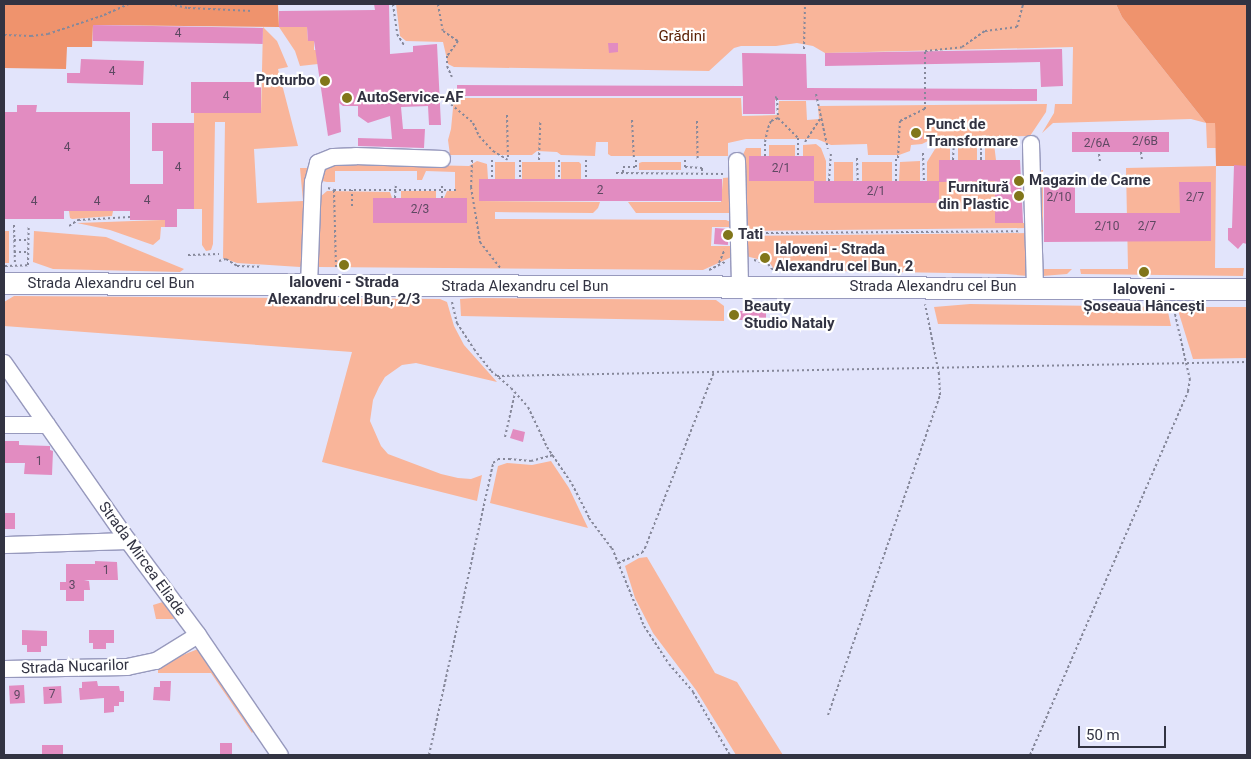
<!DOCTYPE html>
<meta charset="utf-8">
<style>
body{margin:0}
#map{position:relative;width:1251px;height:759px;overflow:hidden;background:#e2e4fb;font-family:Roboto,sans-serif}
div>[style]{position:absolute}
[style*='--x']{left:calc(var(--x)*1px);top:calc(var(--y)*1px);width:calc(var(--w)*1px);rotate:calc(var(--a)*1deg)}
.green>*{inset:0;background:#f9b59a;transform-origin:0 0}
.forest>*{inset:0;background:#ef936d}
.building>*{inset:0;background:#e28cc1;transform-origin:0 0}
.path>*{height:2px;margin-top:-1px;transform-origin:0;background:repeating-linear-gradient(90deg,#86889a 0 2.5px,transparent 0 5px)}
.roads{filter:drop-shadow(1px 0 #9799bd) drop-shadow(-1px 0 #9799bd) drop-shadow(0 1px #9799bd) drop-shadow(0 -1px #9799bd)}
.minor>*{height:16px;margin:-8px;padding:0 8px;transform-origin:8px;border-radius:8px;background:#fff}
.major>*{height:21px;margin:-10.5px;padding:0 10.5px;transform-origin:10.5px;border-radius:10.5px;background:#fff}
.dots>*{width:14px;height:14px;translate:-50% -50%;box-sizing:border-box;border:2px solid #fff;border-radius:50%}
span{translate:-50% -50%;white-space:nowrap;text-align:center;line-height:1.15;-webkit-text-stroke:4.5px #fff;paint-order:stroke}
.number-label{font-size:12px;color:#5e4962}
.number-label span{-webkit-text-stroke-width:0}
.park-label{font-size:15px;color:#5b2106}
.poi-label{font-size:15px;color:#323342;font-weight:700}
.right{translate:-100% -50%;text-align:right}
.left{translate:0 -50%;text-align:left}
.street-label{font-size:15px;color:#323342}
.frame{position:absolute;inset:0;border:5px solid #323342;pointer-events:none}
.scale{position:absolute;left:1078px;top:726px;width:88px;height:22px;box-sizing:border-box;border:2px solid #323342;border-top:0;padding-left:6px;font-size:15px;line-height:18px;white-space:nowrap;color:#323342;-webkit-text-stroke:4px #fff;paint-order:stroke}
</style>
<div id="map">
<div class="green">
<i style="clip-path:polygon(396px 4px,1116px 4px,1122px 17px,1206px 123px,1215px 123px,1216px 148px,1207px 148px,1206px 123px,1191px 119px,1053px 123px,1042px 133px,1054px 113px,1055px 104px,1072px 104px,1073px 47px,825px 53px,813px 46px,797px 43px,776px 46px,741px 46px,734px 48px,709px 71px,454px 67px,448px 64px,443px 42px,406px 41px,400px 36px)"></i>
<i style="clip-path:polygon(263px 27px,277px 41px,288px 67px,278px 69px,298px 146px,254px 149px,257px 203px,303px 201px,300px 168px,307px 168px,302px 265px,300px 267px,237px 263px,223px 258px,225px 122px,215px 122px,213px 244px,211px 250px,206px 251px,202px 245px,202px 209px,194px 209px,194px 113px,261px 113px)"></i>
<i style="clip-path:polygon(279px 27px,307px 27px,308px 41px,314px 41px,314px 50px,390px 49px,318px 64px,300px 66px,295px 51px)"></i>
<i style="clip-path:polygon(454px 98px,741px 98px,742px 116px,778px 115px,779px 101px,806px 101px,807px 120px,819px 119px,818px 106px,1047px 104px,1046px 112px,1030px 136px,936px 137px,922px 144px,911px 145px,910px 151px,899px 155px,868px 155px,867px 144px,831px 145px,817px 139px,746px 139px,728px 143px,728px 156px,611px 156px,608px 154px,608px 142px,596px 142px,595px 156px,561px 155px,557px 152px,537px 151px,532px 155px,450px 155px,448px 140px,451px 129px)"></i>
<i style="clip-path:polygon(950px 143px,950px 160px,939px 160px,939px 181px,995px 181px,995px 222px,1024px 223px,1024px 202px,1028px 204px,1028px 228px,744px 231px,742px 157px,746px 148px,761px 148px,761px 156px,749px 157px,749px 181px,814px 181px,814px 157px,803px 156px,803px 145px,816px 144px,821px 148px,826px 161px,826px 181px,814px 181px,814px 203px,939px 203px,939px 182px,927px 182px,927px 162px,935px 149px,941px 144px)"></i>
<i style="clip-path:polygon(985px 143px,994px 144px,996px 160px,985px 160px)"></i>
<i style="left:795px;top:145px;width:11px;height:26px;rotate:90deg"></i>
<i style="left:977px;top:145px;width:15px;height:19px;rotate:90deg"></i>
<i style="clip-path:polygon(477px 161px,487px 164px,488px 179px,479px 179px,479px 201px,600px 202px,598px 208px,593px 213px,495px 212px,495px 219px,726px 220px,733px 223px,737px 227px,712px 227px,711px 246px,737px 246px,736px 255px,703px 270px,319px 267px,317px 265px,320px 197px,327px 191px,390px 192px,392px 198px,373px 198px,373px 223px,467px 223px,467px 198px,444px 198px,447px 191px,455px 191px,455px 172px,426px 171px,422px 180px,417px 180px,417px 171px,335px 171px,335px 182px,327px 182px,322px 181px,323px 174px,328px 166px,332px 163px,469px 166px)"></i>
<i style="clip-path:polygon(920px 161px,920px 182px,899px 181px,900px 162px)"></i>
<i style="left:495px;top:162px;width:20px;height:17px"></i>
<i style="left:522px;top:162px;width:33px;height:17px"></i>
<i style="clip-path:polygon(561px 162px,579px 162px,581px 164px,581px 179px,561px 179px)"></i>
<i style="clip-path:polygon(642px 162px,681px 162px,681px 170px,639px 170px,639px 163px)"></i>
<i style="left:834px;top:162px;width:19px;height:19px"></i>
<i style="left:862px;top:162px;width:30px;height:19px"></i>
<i style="clip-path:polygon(1216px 166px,1215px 268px,1244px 268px,1243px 276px,1081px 274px,1080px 269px,1128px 269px,1126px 168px)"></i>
<i style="clip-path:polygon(1043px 170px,1043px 269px,1072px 269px,1067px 274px,1042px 276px,1039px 171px)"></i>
<i style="clip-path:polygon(735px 177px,734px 211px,730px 213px,636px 213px,628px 202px,721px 202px,723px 178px)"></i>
<i style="left:401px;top:191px;width:35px;height:7px"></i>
<i style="clip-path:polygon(165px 208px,165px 227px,161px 227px,160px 239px,153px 245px,110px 230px,77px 223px,162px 220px)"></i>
<i style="clip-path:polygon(69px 211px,113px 211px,112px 216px,72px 219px,70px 218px)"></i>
<i style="left:4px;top:231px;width:5px;height:32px"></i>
<i style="clip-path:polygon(34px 231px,106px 237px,184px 269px,180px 272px,53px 269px,33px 262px)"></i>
<i style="clip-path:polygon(1028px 233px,1028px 276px,1006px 274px,780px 270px,774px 269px,769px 262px,746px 256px,744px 236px)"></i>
<i style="clip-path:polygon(14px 296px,440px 299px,447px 302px,454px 326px,464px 345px,497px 382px,416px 363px,402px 365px,385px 377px,379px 387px,373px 400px,370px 421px,381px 446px,388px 454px,441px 474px,458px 478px,471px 479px,482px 475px,477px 501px,322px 462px,352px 352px,4px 326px,4px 302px)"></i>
<i style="clip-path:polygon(474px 298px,716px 300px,724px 306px,724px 321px,461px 316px,460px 299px)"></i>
<i style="clip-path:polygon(970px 304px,1167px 307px,1171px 326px,938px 324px,934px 307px)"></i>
<i style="clip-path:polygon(1177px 307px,1247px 307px,1247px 358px,1193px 359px)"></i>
<i style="clip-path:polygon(551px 461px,569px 488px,588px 528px,490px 503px,498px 466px,507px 463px,532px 465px)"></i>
<i style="clip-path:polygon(647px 557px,715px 673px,737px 682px,783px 755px,736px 755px,696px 690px,653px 633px,635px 598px,625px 566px,639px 558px)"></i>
<i style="clip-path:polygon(166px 601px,174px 619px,156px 619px,153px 605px)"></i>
<i style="clip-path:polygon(198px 649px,257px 726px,252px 733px,211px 673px,158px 673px,158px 665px)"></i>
</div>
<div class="forest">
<i style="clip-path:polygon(4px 4px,278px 4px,279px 27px,93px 25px,92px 47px,67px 47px,66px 69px,4px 68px)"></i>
<i style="clip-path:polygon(1116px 4px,1247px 4px,1247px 166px,1216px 166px,1215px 123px,1206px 123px,1122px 17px)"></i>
</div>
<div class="building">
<i style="clip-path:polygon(374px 4px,389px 4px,390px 54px,413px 52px,413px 46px,437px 44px,441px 125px,429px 125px,428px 106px,401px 107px,403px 129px,425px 129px,424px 148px,358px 146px,358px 138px,392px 139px,390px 116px,368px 123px,358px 116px,358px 106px,343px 106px,339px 103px,341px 132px,328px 136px,314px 41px,308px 41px,307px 27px,279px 27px,279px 11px,375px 10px)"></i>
<i style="left:93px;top:25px;width:170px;height:16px;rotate:1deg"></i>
<i style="clip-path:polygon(608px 43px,618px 43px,618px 52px,609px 53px)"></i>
<i style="clip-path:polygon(1062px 49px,1063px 86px,1041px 87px,1040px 62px,825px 66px,825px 53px)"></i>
<i style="clip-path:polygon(742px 53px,806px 54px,807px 88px,1037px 89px,1037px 101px,775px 100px,775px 114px,743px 114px,743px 96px,457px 96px,457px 85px,743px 86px)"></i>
<i style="clip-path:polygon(81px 59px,144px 61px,143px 85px,67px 83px,67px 73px,80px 73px)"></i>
<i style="left:191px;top:82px;width:70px;height:31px"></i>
<i style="clip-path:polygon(17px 105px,37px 105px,36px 112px,130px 112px,130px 184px,163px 184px,163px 151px,152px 151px,152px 123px,194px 123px,194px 209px,177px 209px,177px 227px,165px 227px,165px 220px,130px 220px,130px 211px,64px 211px,64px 219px,4px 219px,4px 112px,17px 112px)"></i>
<i style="left:921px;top:127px;width:12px;height:11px;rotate:85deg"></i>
<i style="left:1169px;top:132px;width:20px;height:97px;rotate:90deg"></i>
<i style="left:749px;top:156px;width:65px;height:25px"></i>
<i style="clip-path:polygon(939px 160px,1020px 160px,1023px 223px,995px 223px,995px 181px,939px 182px)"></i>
<i style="clip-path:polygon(1234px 165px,1247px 166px,1247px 244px,1243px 243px,1238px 249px,1228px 240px,1228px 228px,1232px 228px)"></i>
<i style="left:479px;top:179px;width:243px;height:22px"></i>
<i style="left:814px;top:181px;width:125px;height:22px"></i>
<i style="clip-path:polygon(1179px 182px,1211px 182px,1211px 241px,1044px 242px,1044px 183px,1075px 183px,1075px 213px,1180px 213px)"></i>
<i style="left:373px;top:198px;width:94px;height:25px"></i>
<i style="left:715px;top:228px;width:14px;height:16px;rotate:4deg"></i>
<i style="left:732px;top:311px;width:34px;height:9px"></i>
<i style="clip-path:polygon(513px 429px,525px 432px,523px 442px,510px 438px)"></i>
<i style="clip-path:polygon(4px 441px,19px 441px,19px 445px,50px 446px,50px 450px,53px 451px,52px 475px,24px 474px,25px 463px,4px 463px)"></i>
<i style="left:4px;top:513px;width:11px;height:16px"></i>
<i style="clip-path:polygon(95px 561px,117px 562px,118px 580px,84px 580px,89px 581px,90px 590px,84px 590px,84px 601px,66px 601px,66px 590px,60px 590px,60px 582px,66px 582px,66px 564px,95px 564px)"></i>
<i style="clip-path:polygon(22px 630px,47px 631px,47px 646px,41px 646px,41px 652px,27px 652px,27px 645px,22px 645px)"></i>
<i style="clip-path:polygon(89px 630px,114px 630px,114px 643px,106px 643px,106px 649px,93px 649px,93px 643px,89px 643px)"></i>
<i style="clip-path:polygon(97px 681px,98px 686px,119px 686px,120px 691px,124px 691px,124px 702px,119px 702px,119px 706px,114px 706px,114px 712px,104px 713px,104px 698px,80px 700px,79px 688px,82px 688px,82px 682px)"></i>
<i style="clip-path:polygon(160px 681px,171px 681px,170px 701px,153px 700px,154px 687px,160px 687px)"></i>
<i style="left:24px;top:685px;width:18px;height:15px;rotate:87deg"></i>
<i style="left:61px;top:686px;width:17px;height:18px;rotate:87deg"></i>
<i style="left:220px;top:743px;width:12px;height:12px"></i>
<i style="left:42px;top:745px;width:21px;height:10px"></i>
</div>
<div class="path">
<i style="--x:170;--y:4;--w:18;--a:13"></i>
<i style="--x:188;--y:8;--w:65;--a:2.6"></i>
<i style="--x:393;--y:4;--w:30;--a:82"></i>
<i style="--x:397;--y:34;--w:13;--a:58"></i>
<i style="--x:438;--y:4;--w:27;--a:80"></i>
<i style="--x:443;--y:31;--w:18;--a:34"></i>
<i style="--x:458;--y:41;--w:19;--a:126"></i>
<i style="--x:447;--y:56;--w:10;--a:90"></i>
<i style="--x:447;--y:66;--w:12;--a:66"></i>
<i style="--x:4;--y:35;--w:27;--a:2"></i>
<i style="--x:31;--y:36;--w:17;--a:-7"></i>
<i style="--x:48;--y:34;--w:59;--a:-18.7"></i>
<i style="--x:104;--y:15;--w:27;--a:-24"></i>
<i style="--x:804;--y:49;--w:45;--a:-88.7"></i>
<i style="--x:816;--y:94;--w:56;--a:77.7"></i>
<i style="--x:775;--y:97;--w:2;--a:27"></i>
<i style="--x:777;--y:98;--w:20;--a:87"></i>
<i style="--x:778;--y:118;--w:28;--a:45"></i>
<i style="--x:798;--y:138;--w:18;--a:90"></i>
<i style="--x:447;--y:101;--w:34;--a:40"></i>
<i style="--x:473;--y:123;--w:14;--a:65"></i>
<i style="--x:479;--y:136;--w:21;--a:47"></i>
<i style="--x:493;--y:151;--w:17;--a:31"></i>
<i style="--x:507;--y:115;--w:45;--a:88.7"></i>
<i style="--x:632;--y:120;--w:40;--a:87.1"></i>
<i style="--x:697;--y:121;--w:39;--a:89"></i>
<i style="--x:805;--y:142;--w:30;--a:-57"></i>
<i style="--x:1141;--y:152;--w:8;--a:83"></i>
<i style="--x:923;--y:153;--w:29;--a:88"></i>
<i style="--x:1099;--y:154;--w:8;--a:83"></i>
<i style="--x:765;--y:156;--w:14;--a:-90"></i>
<i style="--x:765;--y:142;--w:14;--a:-78"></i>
<i style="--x:768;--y:128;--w:8;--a:-67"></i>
<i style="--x:771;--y:121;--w:8;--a:-23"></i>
<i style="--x:857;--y:158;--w:23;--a:88"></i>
<i style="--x:898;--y:158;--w:37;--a:-87"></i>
<i style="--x:900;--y:121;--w:28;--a:-26"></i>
<i style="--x:925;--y:109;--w:58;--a:-90"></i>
<i style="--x:925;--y:51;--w:37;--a:-6"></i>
<i style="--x:962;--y:47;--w:28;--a:-35"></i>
<i style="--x:985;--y:31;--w:32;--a:-7"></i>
<i style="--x:1017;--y:27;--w:24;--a:-75"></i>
<i style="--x:472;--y:160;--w:27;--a:92"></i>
<i style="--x:471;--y:187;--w:56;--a:80.7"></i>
<i style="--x:480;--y:242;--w:34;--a:52"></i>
<i style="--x:492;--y:160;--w:19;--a:90"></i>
<i style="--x:520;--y:160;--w:19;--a:90"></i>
<i style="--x:539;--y:160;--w:38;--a:-88"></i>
<i style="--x:559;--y:160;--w:19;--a:90"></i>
<i style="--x:586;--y:160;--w:19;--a:90"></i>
<i style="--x:685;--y:160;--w:7;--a:90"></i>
<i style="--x:685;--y:167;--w:17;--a:3"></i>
<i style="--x:702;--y:168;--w:5;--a:90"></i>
<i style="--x:953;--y:160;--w:20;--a:-87"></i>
<i style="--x:981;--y:160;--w:20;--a:-90"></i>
<i style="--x:623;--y:172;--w:5;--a:-90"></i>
<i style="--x:623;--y:167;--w:13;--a:0"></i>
<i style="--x:636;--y:167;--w:7;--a:-90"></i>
<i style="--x:616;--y:173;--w:107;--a:0.5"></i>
<i style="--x:829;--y:181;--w:30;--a:-86"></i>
<i style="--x:896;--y:181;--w:23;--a:-90"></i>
<i style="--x:328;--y:188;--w:6;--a:18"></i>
<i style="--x:334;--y:190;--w:122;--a:0"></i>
<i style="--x:334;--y:190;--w:77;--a:88.5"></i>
<i style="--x:395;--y:198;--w:13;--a:-86"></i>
<i style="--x:442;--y:198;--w:13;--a:-90"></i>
<i style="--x:352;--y:206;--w:16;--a:-90"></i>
<i style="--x:14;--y:225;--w:40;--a:88.6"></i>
<i style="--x:69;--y:226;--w:11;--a:-34"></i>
<i style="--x:78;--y:220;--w:52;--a:-3.3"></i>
<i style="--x:751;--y:233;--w:268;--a:-0.4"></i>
<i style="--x:14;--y:240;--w:14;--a:0"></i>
<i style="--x:14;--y:252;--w:14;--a:0"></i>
<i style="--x:188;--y:255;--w:31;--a:-2"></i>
<i style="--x:754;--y:260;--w:15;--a:16"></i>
<i style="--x:768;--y:264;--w:8;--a:50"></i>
<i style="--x:219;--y:261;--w:7;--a:-16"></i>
<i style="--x:226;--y:259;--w:13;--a:32"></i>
<i style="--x:237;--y:266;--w:23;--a:2"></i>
<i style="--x:719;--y:263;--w:15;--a:-67"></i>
<i style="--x:5;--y:266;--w:23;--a:-2"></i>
<i style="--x:28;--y:265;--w:39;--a:-89"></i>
<i style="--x:709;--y:270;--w:18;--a:-27"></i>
<i style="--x:452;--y:302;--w:22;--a:77"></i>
<i style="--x:457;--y:323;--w:31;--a:57"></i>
<i style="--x:474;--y:349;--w:28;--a:52"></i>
<i style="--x:491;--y:371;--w:26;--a:40"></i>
<i style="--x:511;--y:388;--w:25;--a:48"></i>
<i style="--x:528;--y:407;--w:44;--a:64.6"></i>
<i style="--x:547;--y:447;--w:45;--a:56"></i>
<i style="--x:572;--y:484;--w:38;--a:63"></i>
<i style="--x:589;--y:518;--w:38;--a:53"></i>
<i style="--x:612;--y:548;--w:84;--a:67.7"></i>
<i style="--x:644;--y:626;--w:45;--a:56.7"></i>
<i style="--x:669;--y:664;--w:37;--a:49"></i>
<i style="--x:693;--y:692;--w:73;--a:59.6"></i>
<i style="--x:497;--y:376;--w:750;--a:-1.07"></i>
<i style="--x:505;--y:437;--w:45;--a:-77.2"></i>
<i style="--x:618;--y:563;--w:26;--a:-23"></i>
<i style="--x:642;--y:553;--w:6;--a:-59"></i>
<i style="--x:645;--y:548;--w:189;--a:-68.6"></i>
<i style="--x:828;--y:715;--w:339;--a:-70.7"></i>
<i style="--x:940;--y:395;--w:21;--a:-93"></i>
<i style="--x:939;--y:374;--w:71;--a:-101.3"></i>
<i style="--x:429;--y:755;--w:299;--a:-77.6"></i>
<i style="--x:493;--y:463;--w:6;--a:-39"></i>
<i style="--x:498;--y:459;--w:11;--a:0"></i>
<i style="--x:509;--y:459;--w:22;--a:5"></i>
<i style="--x:531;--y:461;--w:23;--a:-15"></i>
<i style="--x:1030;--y:755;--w:397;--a:-66.5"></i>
<i style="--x:1188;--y:391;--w:11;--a:-80"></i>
<i style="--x:1190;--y:380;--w:77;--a:-102.8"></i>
</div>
<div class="roads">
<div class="minor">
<i style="--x:1031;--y:144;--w:142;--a:88.4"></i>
<i style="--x:737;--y:161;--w:127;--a:88.6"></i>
<i style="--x:309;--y:285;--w:103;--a:-87.8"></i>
<i style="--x:313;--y:182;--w:20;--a:-75"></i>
<i style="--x:318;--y:163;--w:16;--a:-22"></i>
<i style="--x:333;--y:157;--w:23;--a:-2"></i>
<i style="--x:356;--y:156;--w:86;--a:2"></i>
<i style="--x:4;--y:363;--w:217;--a:55.1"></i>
<i style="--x:128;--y:541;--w:117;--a:53.3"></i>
<i style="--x:198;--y:635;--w:145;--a:55.7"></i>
<i style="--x:4;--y:425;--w:43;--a:0"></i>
<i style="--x:4;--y:545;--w:124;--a:-1.8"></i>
<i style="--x:4;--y:669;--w:123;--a:-0.9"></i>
<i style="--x:127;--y:667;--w:30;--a:-12"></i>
<i style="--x:156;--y:661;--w:49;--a:-31.8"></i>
</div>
<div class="major">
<i style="--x:4;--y:283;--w:1243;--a:0.28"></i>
</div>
</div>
<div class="dots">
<i style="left:325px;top:81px;background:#81761a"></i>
<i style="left:347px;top:98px;background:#81761a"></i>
<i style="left:916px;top:133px;background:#81761a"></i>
<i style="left:1019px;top:181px;background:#81761a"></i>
<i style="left:1019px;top:196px;background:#81761a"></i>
<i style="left:728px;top:235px;background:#81761a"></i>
<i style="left:765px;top:258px;background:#81761a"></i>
<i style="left:344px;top:265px;background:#81761a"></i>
<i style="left:1144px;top:272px;background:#81761a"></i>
<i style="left:734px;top:315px;background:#81761a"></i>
</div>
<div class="number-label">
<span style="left:178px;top:34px">4</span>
<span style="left:112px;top:72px">4</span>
<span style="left:226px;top:97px">4</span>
<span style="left:1145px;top:142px">2/6B</span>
<span style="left:1097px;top:144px">2/6A</span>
<span style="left:67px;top:148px">4</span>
<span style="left:178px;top:168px">4</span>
<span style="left:781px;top:169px">2/1</span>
<span style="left:600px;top:191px">2</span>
<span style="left:876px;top:192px">2/1</span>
<span style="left:1059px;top:198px">2/10</span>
<span style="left:1195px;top:198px">2/7</span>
<span style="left:147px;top:201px">4</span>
<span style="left:34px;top:202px">4</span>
<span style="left:97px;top:202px">4</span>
<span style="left:420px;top:210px">2/3</span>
<span style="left:1107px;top:227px">2/10</span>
<span style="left:1147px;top:227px">2/7</span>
<span style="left:39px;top:462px">1</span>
<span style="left:106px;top:571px">1</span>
<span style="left:72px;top:586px">3</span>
<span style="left:52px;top:695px">7</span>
<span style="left:17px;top:696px">9</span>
</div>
<div class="park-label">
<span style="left:682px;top:37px">Grădini</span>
</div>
<div class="poi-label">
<span class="right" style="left:315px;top:81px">Proturbo</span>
<span class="left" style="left:357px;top:98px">AutoService-AF</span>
<span class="left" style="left:926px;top:133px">Punct de<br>Transformare</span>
<span class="left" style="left:1029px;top:181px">Magazin de Carne</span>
<span class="right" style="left:1009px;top:196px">Furnitură<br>din Plastic</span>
<span class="left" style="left:738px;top:235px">Tati</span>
<span class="left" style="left:775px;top:258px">Ialoveni - Strada<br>Alexandru cel Bun, 2</span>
<span style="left:344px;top:291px">Ialoveni - Strada<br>Alexandru cel Bun, 2/3</span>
<span style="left:1144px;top:298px">Ialoveni -<br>Șoseaua Hâncești</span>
<span class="left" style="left:744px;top:315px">Beauty<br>Studio Nataly</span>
</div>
<div class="street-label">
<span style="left:111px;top:284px">Strada Alexandru cel Bun</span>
<span style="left:525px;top:287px">Strada Alexandru cel Bun</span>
<span style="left:933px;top:287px">Strada Alexandru cel Bun</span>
<span style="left:142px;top:559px;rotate:54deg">Strada Mircea Eliade</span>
<span style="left:75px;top:667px;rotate:-2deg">Strada Nucarilor</span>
</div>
<div class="frame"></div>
<div class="scale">50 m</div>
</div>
